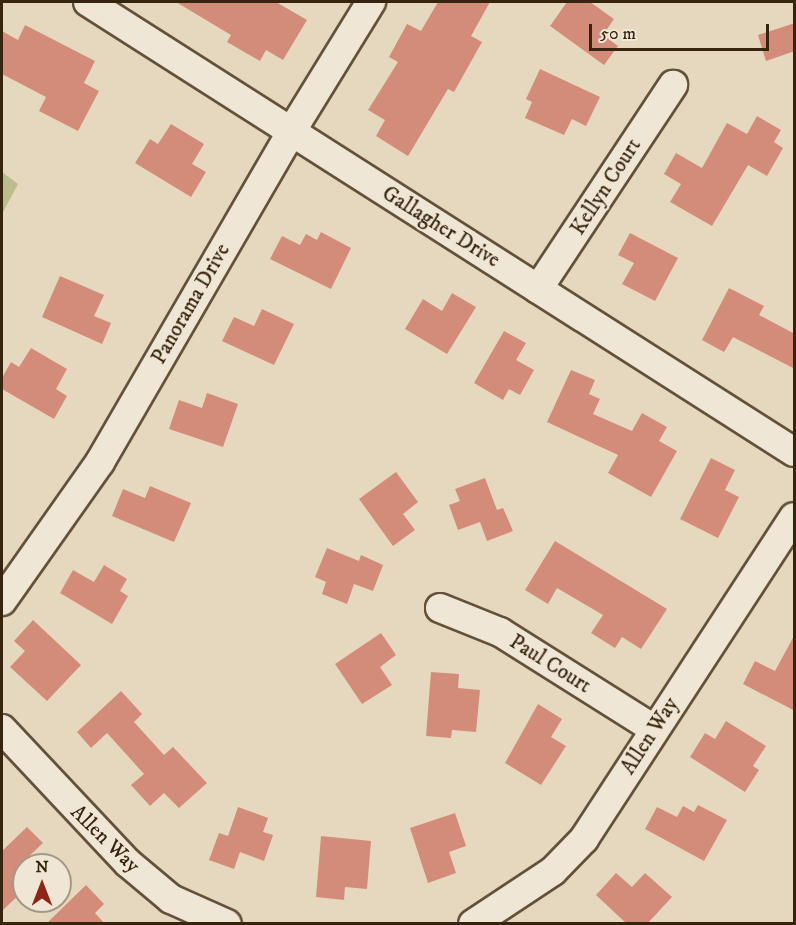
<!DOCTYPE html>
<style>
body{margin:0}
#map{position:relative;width:796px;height:925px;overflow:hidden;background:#e6d8be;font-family:"IM FELL DW Pica",serif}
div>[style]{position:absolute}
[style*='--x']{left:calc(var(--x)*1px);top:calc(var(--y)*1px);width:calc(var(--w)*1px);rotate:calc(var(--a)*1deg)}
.green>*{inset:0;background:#bbbd8d}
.building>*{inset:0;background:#d48c7a}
.roads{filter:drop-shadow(2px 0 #63513b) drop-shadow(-2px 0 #63513b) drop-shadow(0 2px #63513b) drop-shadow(0 -2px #63513b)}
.minor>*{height:28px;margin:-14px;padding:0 14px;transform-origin:14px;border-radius:14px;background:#efe6d5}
span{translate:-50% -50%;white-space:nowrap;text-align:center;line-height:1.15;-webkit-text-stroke:4.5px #efe6d5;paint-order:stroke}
.street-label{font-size:21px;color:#37240f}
.frame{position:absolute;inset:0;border:3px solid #37240f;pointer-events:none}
.north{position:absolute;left:12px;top:853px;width:60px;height:60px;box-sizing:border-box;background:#efe6d5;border:2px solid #a59886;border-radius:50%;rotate:0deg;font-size:16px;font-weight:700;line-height:24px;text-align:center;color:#37240f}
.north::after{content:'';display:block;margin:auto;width:21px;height:27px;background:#8f2418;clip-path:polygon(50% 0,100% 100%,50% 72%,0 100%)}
.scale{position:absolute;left:589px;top:24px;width:180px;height:27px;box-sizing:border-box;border:3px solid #37240f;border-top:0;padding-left:8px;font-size:18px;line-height:21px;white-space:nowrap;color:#37240f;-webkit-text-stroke:4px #efe6d5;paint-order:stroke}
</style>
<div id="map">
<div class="green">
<i style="clip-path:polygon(2px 172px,18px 184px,2px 214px)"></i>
</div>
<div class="building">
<i style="clip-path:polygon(176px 2px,276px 2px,307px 20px,283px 60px,266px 50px,260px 61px,227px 42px,231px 35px)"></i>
<i style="clip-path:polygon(438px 2px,490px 2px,471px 36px,482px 42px,454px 92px,448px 89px,408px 156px,376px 136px,385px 120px,368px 110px,398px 62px,389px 57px,407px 24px,421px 31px)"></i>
<i style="clip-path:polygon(567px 2px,590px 2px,614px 19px,603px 35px,618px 46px,604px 65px,550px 26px)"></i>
<i style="clip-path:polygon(795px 23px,795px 51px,766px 61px,758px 35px)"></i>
<i style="clip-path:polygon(25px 25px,95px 61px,84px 83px,99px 91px,78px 131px,39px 111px,46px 97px,2px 74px,2px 31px,18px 40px)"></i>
<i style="clip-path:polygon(540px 69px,600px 97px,586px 126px,572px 119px,564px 135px,525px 118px,532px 102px,526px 99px)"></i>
<i style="clip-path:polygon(757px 116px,781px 130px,774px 142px,783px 148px,767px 176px,748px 165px,712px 226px,670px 202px,681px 184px,664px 174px,676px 153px,702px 168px,727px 123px,747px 134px)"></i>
<i style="clip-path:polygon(171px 124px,204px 144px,192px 164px,206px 172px,191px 197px,135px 163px,150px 139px,158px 144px)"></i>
<i style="clip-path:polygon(321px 232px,351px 248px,331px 289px,270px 259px,282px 236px,300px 245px,306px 234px,317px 240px)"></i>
<i style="clip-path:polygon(630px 233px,678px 258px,655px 301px,622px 284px,634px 263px,618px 255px)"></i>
<i style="clip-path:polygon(60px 276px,104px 295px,94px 316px,111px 323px,102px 344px,42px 317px)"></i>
<i style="clip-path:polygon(729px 288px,764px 306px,759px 315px,795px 334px,795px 369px,733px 337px,724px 352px,702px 340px)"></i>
<i style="clip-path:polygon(452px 293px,476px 307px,447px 354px,405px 329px,423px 299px,442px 311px)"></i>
<i style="clip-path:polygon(262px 309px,294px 324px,274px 365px,222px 341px,234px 317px,254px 326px)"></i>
<i style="clip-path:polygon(504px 331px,526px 343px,516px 360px,534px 370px,520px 395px,509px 389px,503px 400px,474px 383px)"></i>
<i style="clip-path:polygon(31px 348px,67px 369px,56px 389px,67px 396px,54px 419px,2px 389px,2px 378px,11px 362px,19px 367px)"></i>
<i style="clip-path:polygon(571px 370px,595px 380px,589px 394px,600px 399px,593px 414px,632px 431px,642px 413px,667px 427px,659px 441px,677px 451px,651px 497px,608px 473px,618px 455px,547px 422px)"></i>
<i style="clip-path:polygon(207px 393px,238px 404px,223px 447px,169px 429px,179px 400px,202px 408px)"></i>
<i style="clip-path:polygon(711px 458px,735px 470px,725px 490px,739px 497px,718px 538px,680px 519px)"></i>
<i style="clip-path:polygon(396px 472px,418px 502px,403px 514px,415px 530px,393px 546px,359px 499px)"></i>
<i style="clip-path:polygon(485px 478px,497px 510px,503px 508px,513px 531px,487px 541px,480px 522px,458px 530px,449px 505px,460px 501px,455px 489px)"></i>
<i style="clip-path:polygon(150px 486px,191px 503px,174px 542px,112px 516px,123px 489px,145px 498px)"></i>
<i style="clip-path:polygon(555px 541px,667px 609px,641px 649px,622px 637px,615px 648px,591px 633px,603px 615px,557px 588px,548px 604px,525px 590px)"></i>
<i style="clip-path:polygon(327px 548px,359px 561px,361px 555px,383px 565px,373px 591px,354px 584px,347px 604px,322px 594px,326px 582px,315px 577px)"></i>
<i style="clip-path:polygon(104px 565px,127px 579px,120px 591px,128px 596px,112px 624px,60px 593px,73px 570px,94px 582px)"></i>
<i style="clip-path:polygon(33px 620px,81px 665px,47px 701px,10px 667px,25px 651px,14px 641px)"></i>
<i style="clip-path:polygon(381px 633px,396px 655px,380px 667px,392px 685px,362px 704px,335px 664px)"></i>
<i style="clip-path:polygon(795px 634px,795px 711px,743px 684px,755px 661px,775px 671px)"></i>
<i style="clip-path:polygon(431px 672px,459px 674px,458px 688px,480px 690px,476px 732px,452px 730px,451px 738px,426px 736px)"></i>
<i style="clip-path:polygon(121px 691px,142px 714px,134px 722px,164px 755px,173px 747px,207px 783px,179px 808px,164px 793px,150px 806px,131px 785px,144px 774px,107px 733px,91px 748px,77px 732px)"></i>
<i style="clip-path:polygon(538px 704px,562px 719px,551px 737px,566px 746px,541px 785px,505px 763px)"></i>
<i style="clip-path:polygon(726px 721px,766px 746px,753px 766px,759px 770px,745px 792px,690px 757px,705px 733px,715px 739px)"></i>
<i style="clip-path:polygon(698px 805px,727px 820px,704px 861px,645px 829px,657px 807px,677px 817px,683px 806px,694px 812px)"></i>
<i style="clip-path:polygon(238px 807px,268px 818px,263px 832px,273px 835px,264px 861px,240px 852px,234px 869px,209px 860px,219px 833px,228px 836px)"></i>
<i style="clip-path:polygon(455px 813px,466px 846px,449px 852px,456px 873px,428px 883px,410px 828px)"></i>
<i style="clip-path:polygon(27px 827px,43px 843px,24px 861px,24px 890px,2px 911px,2px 851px)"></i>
<i style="clip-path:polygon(321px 836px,371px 841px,367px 889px,345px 887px,344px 900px,316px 897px)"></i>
<i style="clip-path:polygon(616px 873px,632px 887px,645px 873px,672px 897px,647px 924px,627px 924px,596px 895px)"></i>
<i style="clip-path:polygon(86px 885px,104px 904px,95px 913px,105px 924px,46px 924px)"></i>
</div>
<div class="roads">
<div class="minor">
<i style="--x:88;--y:2;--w:837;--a:32.51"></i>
<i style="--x:538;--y:289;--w:245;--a:-56.5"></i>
<i style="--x:2;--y:601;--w:170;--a:-54.8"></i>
<i style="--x:100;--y:462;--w:381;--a:-59.9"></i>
<i style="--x:291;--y:132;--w:153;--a:-58.4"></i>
<i style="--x:440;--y:608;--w:65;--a:21.8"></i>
<i style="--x:500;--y:632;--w:182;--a:32.2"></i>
<i style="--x:2;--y:729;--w:184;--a:46.8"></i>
<i style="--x:128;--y:863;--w:56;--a:39.9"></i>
<i style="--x:171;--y:899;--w:61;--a:24.1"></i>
<i style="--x:473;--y:924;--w:96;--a:-33.5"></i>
<i style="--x:553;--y:871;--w:45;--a:-45.9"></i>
<i style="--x:584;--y:839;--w:384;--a:-56.9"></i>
</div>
</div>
<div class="street-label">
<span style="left:606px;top:187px;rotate:-57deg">Kellyn Court</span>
<span style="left:441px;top:227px;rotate:32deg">Gallagher Drive</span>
<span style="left:191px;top:304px;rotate:-60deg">Panorama Drive</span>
<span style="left:550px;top:664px;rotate:32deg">Paul Court</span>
<span style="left:650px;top:736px;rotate:-57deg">Allen Way</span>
<span style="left:105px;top:839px;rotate:44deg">Allen Way</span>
</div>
<div class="frame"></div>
<div class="north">N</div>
<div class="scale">50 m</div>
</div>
